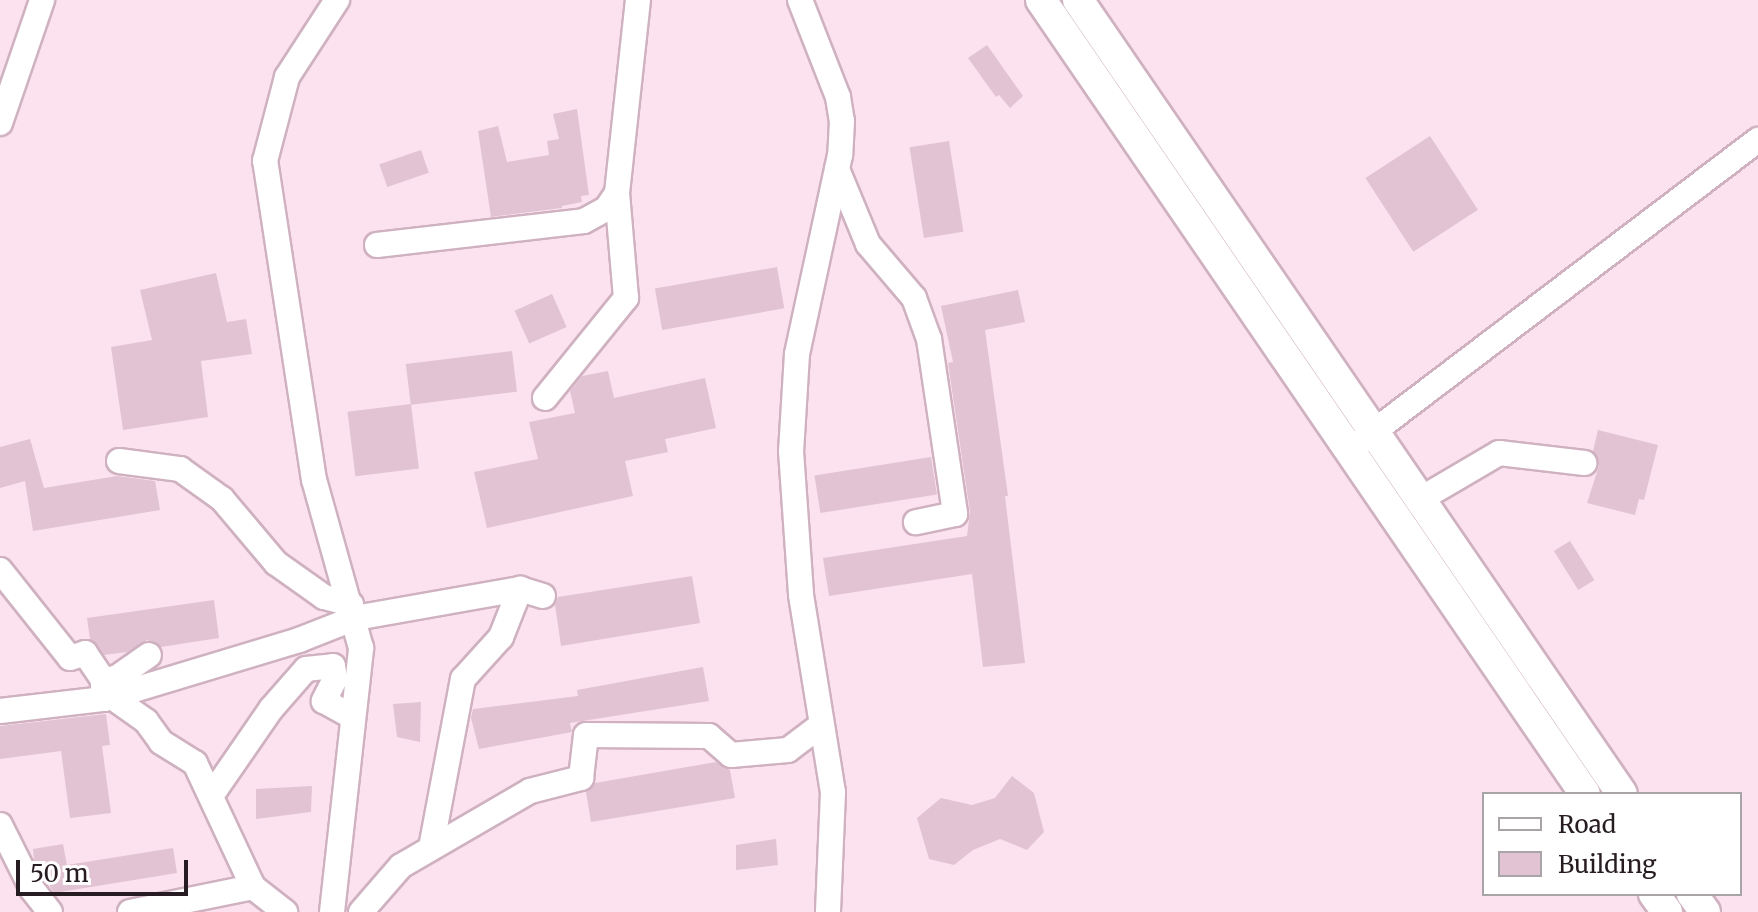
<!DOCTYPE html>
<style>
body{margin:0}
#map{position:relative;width:1758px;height:912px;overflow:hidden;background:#fbe2ee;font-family:Merriweather,serif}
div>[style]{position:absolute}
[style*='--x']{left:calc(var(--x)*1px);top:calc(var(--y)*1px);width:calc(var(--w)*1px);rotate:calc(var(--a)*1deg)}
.building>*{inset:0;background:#e2c3d3;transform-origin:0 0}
.roads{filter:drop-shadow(2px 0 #cfb1c0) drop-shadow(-2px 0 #cfb1c0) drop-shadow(0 2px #cfb1c0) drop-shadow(0 -2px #cfb1c0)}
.minor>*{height:24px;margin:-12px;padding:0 12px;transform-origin:12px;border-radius:12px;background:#fff}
.major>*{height:30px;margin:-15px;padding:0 15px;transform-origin:15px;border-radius:15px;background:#fff}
span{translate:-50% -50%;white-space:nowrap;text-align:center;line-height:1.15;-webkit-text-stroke:6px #fff;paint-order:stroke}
.legend{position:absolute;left:1482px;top:792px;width:260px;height:104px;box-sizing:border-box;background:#fff;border:2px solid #a9a4a7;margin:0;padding:10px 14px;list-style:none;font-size:24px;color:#271c22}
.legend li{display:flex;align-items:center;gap:16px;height:40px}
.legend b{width:40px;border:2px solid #a9a4a7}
.scale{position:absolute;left:16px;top:860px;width:172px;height:36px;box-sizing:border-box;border:4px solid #271c22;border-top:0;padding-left:10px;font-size:24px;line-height:28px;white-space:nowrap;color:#271c22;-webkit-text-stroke:6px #fff;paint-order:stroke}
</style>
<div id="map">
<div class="building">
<i style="clip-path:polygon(987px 45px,1023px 96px,1010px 108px,999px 95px,996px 97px,968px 58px)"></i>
<i style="clip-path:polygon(577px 109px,589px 195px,581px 196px,582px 202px,562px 206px,562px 208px,491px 217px,478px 131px,498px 126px,507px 162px,549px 155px,547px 141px,559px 139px,553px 114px)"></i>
<i style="left:1430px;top:136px;width:88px;height:77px;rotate:57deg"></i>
<i style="left:949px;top:141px;width:92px;height:40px;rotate:81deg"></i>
<i style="left:421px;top:150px;width:24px;height:44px;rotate:71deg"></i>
<i style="left:777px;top:267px;width:42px;height:124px;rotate:80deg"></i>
<i style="clip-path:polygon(216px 273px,227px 322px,246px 319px,252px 354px,201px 361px,208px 417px,123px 430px,111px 347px,152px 340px,140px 290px)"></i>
<i style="clip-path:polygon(1018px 290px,1025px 322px,985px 330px,1008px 496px,1005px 496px,1025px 663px,983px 667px,972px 574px,829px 596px,823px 558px,967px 536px,970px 512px,948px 363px,953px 362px,941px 306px)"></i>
<i style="left:552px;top:294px;width:36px;height:41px;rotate:66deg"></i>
<i style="left:512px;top:351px;width:41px;height:107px;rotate:83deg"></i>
<i style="clip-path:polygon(608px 371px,614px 398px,705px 378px,716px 428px,665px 439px,668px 452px,625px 461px,633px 496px,487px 528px,474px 472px,538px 459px,529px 422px,575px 413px,570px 391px,582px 376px)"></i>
<i style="left:411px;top:404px;width:65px;height:64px;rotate:83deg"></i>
<i style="clip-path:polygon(1598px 430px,1658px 445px,1644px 500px,1639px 499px,1635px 515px,1587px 503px,1599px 466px,1593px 451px)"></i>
<i style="clip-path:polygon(30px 439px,44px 488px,117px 476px,155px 481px,160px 510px,33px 531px,25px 481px,0 488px,0 447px)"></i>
<i style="left:931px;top:457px;width:38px;height:118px;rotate:81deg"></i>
<i style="left:1570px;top:541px;width:46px;height:19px;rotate:58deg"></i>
<i style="clip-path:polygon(692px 576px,700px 623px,561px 646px,555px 605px,558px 597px)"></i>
<i style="clip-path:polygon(214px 600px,219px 638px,161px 647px,147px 640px,127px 652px,104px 655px,90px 639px,87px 618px)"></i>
<i style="clip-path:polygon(703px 667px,709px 701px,570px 723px,572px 732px,479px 749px,471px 718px,473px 709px,578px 696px,577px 690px)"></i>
<i style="clip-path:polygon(421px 702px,420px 742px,397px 737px,393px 704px)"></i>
<i style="clip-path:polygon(106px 714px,110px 745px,102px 746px,111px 813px,70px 818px,61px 751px,0 759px,0 726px)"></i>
<i style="clip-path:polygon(716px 762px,730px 770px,735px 798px,591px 822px,586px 792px,595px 783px)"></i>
<i style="clip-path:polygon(1012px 776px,1034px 793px,1044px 832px,1027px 850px,1000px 839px,973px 850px,954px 865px,929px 859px,917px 818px,941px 798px,972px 805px,995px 798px)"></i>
<i style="clip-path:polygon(312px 786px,311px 812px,256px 819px,256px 789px)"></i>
<i style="clip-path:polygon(776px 839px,778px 865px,736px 870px,736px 845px)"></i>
<i style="clip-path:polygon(63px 844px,67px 865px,173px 848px,177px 873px,54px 893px,34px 860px,33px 849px)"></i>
</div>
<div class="roads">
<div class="minor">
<i style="--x:800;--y:0;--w:104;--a:68.6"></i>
<i style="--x:838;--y:97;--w:24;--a:81"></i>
<i style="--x:842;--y:121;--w:34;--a:93"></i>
<i style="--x:840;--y:155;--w:204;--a:102.2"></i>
<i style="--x:797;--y:354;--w:97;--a:93.5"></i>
<i style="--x:791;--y:451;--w:144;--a:86"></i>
<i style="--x:801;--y:595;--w:200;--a:80.8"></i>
<i style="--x:833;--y:792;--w:120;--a:92.4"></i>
<i style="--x:0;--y:123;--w:130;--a:-71.1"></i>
<i style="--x:837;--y:169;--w:81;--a:67.5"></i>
<i style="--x:868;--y:244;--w:71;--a:49.6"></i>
<i style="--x:914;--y:298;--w:44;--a:69.9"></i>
<i style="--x:929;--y:339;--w:177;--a:81.5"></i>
<i style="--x:955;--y:514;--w:40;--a:168"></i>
<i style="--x:377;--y:245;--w:208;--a:-6.6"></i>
<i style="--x:584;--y:221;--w:26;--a:-29"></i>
<i style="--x:607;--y:208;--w:18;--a:-56"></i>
<i style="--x:617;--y:193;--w:194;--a:-83.8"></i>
<i style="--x:545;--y:398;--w:129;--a:-51"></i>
<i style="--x:626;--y:298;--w:105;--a:-94.9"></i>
<i style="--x:1360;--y:442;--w:500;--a:-37.2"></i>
<i style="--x:119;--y:461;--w:62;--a:7.5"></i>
<i style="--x:180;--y:469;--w:52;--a:35.5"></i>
<i style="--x:222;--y:499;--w:84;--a:49.8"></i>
<i style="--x:276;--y:563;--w:59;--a:35.3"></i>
<i style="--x:324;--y:597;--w:28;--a:15"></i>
<i style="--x:1419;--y:500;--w:93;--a:-30.4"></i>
<i style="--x:1499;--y:453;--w:86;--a:6.7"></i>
<i style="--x:0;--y:570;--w:112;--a:51.5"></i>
<i style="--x:70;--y:658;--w:16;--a:-18"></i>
<i style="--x:85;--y:653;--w:32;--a:56"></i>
<i style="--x:103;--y:680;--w:13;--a:-9"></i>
<i style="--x:116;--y:678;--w:40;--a:-34.9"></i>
<i style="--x:112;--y:697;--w:42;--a:35.2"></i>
<i style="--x:146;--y:721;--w:26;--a:54"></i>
<i style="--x:161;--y:742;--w:40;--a:32"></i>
<i style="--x:195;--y:763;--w:137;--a:64.9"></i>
<i style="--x:104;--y:699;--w:204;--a:-16.8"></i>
<i style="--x:299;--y:640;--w:60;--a:-21.4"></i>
<i style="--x:355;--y:618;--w:168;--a:-10"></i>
<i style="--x:0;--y:711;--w:105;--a:-6.6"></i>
<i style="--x:104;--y:699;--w:16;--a:-94"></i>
<i style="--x:211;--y:796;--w:106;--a:-55.4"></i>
<i style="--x:271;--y:709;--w:53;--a:-48.8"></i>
<i style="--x:306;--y:669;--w:27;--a:-6"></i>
<i style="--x:333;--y:666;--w:13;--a:81"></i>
<i style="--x:335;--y:679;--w:25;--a:117"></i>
<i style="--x:324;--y:701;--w:33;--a:29"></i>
<i style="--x:0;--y:825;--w:72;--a:63.4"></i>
<i style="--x:32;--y:889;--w:29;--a:52"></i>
<i style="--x:431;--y:848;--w:172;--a:-79.3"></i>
<i style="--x:463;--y:679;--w:57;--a:-47.9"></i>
<i style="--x:501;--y:637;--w:52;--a:-68.4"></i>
<i style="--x:520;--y:589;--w:24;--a:17"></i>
<i style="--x:130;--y:912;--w:126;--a:-11.5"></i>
<i style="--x:253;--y:887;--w:41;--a:38"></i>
<i style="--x:332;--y:912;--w:266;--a:-83.7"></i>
<i style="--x:361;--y:648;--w:174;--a:-105.6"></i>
<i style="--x:314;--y:480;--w:323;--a:-98.7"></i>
<i style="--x:265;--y:161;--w:87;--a:-75.3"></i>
<i style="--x:287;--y:77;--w:92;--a:-57"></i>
<i style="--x:361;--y:912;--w:61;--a:-49"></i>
<i style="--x:401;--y:866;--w:149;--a:-30.2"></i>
<i style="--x:530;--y:791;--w:53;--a:-14.3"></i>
<i style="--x:581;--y:778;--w:43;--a:-83.4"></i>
<i style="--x:586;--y:735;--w:123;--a:0.5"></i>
<i style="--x:709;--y:736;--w:29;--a:41"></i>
<i style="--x:731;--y:755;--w:57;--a:-5"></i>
<i style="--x:788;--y:750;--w:41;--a:-37.1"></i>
</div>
<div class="major">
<i style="--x:1041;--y:0;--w:962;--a:55.58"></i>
<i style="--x:1078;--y:0;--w:962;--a:55.58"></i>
<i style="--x:1654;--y:894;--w:22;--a:54"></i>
<i style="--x:1692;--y:894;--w:22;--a:54"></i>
</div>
</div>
<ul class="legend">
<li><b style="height:10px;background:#fff"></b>Road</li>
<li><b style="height:22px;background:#e2c3d3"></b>Building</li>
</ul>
<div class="scale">50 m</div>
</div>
